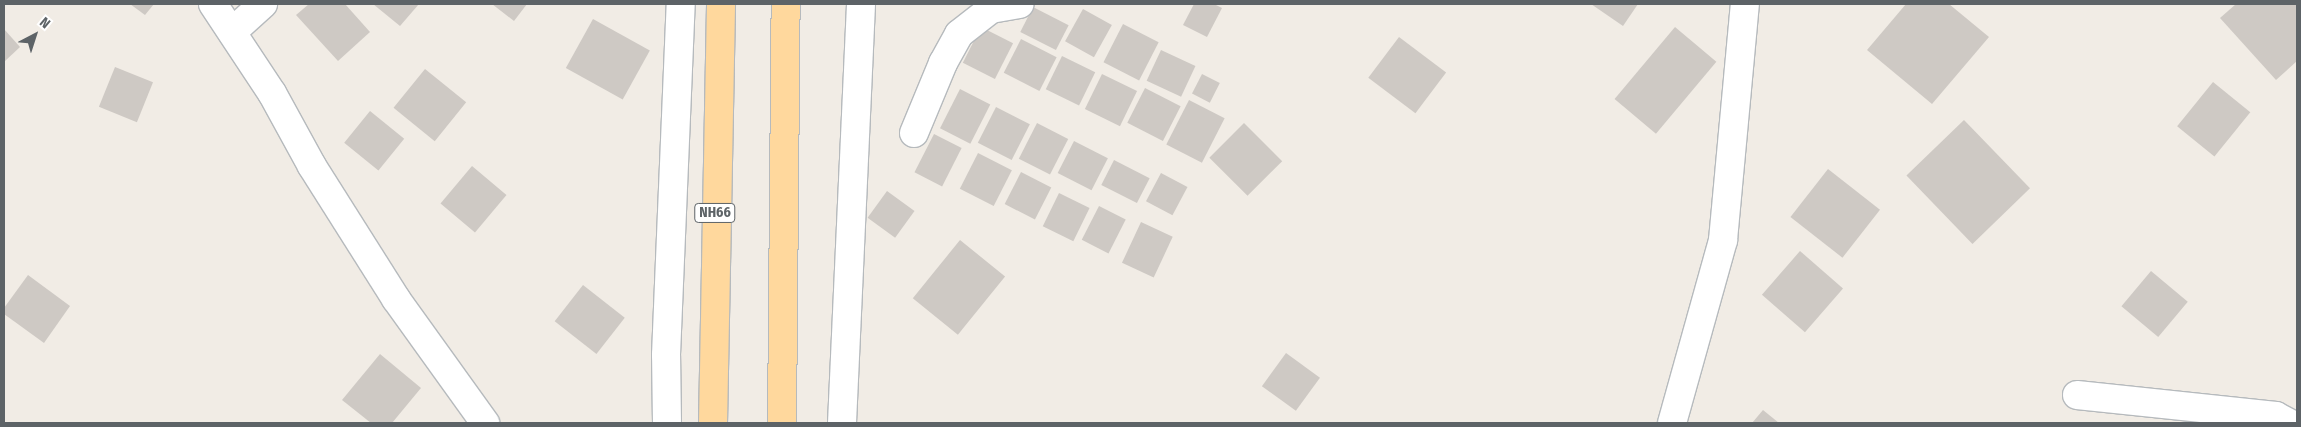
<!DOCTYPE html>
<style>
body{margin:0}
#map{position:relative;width:2301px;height:427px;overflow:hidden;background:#f1ece5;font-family:"Fira Sans Condensed",sans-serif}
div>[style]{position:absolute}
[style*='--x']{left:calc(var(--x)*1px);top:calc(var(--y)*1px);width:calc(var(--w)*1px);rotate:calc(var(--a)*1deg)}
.building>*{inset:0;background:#cec9c4;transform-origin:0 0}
.roads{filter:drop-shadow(1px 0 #b6babd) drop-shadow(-1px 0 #b6babd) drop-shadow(0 1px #b6babd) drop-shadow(0 -1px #b6babd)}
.minor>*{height:28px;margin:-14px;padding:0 14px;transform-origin:14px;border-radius:14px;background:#fff}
.tertiary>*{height:28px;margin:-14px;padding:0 14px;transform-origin:14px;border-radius:14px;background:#fff}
.secondary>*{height:28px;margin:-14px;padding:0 14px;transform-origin:14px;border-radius:14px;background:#fff}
.trunk>*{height:28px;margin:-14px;padding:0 14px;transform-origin:14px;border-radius:14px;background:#ffd89d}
span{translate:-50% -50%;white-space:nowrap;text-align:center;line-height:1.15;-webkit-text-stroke:4px #fff;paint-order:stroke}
.shield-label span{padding:1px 4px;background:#fff;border:1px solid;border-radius:4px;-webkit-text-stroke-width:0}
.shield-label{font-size:14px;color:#5d6367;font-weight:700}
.frame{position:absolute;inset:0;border:5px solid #5d6367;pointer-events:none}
.north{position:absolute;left:10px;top:10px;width:50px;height:50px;-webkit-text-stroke:4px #fff;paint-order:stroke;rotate:40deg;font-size:14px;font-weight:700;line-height:20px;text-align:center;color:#5d6367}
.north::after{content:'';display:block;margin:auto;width:18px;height:22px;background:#5d6367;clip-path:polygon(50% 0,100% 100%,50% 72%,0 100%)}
</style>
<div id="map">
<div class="building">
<i style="clip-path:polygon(130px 4px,154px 4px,145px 15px)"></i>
<i style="clip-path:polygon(309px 4px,345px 4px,370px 32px,338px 61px,296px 15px)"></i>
<i style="clip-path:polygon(373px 4px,419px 4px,400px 26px)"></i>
<i style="clip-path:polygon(492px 4px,527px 4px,514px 21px)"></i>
<i style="clip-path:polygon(1194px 4px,1214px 4px,1222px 8px,1207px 37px,1183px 25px)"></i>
<i style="clip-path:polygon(1591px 4px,1638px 4px,1623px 26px)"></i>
<i style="clip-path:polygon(1906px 4px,1949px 4px,1989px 37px,1932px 104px,1867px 50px)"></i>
<i style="clip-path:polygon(2236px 4px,2297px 4px,2297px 61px,2276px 80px,2220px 18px)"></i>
<i style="left:1033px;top:7px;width:40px;height:28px;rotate:27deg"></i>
<i style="left:1083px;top:9px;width:33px;height:37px;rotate:29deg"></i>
<i style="left:593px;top:19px;width:65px;height:56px;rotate:29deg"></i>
<i style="left:1123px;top:24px;width:40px;height:43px;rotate:27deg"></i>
<i style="left:981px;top:27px;width:36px;height:40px;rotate:27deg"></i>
<i style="left:1675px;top:27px;width:54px;height:94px;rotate:40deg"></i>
<i style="clip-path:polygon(4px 29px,20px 47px,4px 62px)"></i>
<i style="left:1399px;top:37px;width:59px;height:51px;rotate:37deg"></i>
<i style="left:1021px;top:39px;width:40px;height:38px;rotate:27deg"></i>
<i style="left:1161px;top:50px;width:38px;height:34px;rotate:25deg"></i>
<i style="left:1062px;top:56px;width:37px;height:37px;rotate:26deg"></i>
<i style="left:115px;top:67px;width:41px;height:43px;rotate:22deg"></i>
<i style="left:425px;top:69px;width:53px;height:50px;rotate:39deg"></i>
<i style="left:1102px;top:74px;width:39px;height:39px;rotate:26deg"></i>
<i style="left:1202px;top:74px;width:20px;height:22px;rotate:27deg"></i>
<i style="left:2213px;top:82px;width:48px;height:57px;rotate:39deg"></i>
<i style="left:1145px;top:88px;width:40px;height:39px;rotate:27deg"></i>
<i style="left:960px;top:89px;width:34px;height:44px;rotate:27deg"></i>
<i style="left:1189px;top:100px;width:40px;height:50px;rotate:27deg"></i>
<i style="left:996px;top:107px;width:38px;height:40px;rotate:27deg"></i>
<i style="left:370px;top:111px;width:44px;height:41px;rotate:39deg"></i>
<i style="left:1964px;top:120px;width:95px;height:80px;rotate:46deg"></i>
<i style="left:1037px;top:123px;width:35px;height:40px;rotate:27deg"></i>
<i style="left:1244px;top:123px;width:54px;height:49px;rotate:45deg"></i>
<i style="left:934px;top:134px;width:31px;height:43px;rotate:27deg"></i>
<i style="left:1074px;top:141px;width:38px;height:36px;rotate:27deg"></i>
<i style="left:978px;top:153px;width:38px;height:40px;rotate:27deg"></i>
<i style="left:1114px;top:160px;width:40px;height:28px;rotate:27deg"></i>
<i style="left:472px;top:166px;width:45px;height:49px;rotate:40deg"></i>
<i style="left:1828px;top:169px;width:66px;height:61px;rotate:38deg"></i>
<i style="left:1021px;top:172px;width:34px;height:36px;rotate:27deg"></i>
<i style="left:1161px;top:173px;width:30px;height:32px;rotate:28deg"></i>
<i style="left:887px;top:191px;width:34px;height:33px;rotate:36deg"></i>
<i style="left:1059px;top:193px;width:34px;height:37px;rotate:26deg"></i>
<i style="left:1099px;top:206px;width:30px;height:38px;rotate:27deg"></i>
<i style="left:1141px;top:222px;width:35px;height:45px;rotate:25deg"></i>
<i style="left:960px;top:240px;width:58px;height:75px;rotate:39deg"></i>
<i style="left:1800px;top:251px;width:57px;height:58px;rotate:41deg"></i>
<i style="left:2151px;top:271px;width:48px;height:46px;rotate:40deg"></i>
<i style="clip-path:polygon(28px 275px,70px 306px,44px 343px,4px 314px,4px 308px)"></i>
<i style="left:583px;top:285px;width:53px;height:46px;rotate:38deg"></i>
<i style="left:1286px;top:353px;width:42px;height:41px;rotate:36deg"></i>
<i style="clip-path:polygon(380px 354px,421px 388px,392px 423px,371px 423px,342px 400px)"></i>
<i style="clip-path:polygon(1763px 410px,1779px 423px,1752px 423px)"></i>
</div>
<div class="roads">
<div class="minor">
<i style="--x:213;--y:4;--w:107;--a:56.5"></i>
<i style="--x:272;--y:93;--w:83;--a:61.3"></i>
<i style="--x:312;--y:166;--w:157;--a:57.7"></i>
<i style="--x:396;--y:299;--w:153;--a:54.3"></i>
<i style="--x:232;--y:32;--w:42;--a:-42.1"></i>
<i style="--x:914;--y:133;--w:76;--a:-67.5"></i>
<i style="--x:943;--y:63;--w:33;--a:-61"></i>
<i style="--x:959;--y:34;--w:41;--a:-38"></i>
<i style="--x:991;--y:9;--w:29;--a:-10"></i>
<i style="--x:2077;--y:395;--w:200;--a:6"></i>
<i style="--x:2276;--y:416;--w:15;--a:28"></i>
</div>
<div class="tertiary">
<i style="--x:667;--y:423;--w:68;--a:-90.8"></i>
<i style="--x:666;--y:355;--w:351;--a:-87.6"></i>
<i style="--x:842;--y:423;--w:419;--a:-87.4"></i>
</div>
<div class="secondary">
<i style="--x:1672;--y:423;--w:190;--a:-74.4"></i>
<i style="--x:1723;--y:240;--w:237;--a:-84.7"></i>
</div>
<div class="trunk">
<i style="--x:713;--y:423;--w:419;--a:-88.9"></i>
<i style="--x:782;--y:423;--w:419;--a:-89.5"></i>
</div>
</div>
<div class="shield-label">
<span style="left:715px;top:213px">NH66</span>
</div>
<div class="frame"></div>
<div class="north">N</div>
</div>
